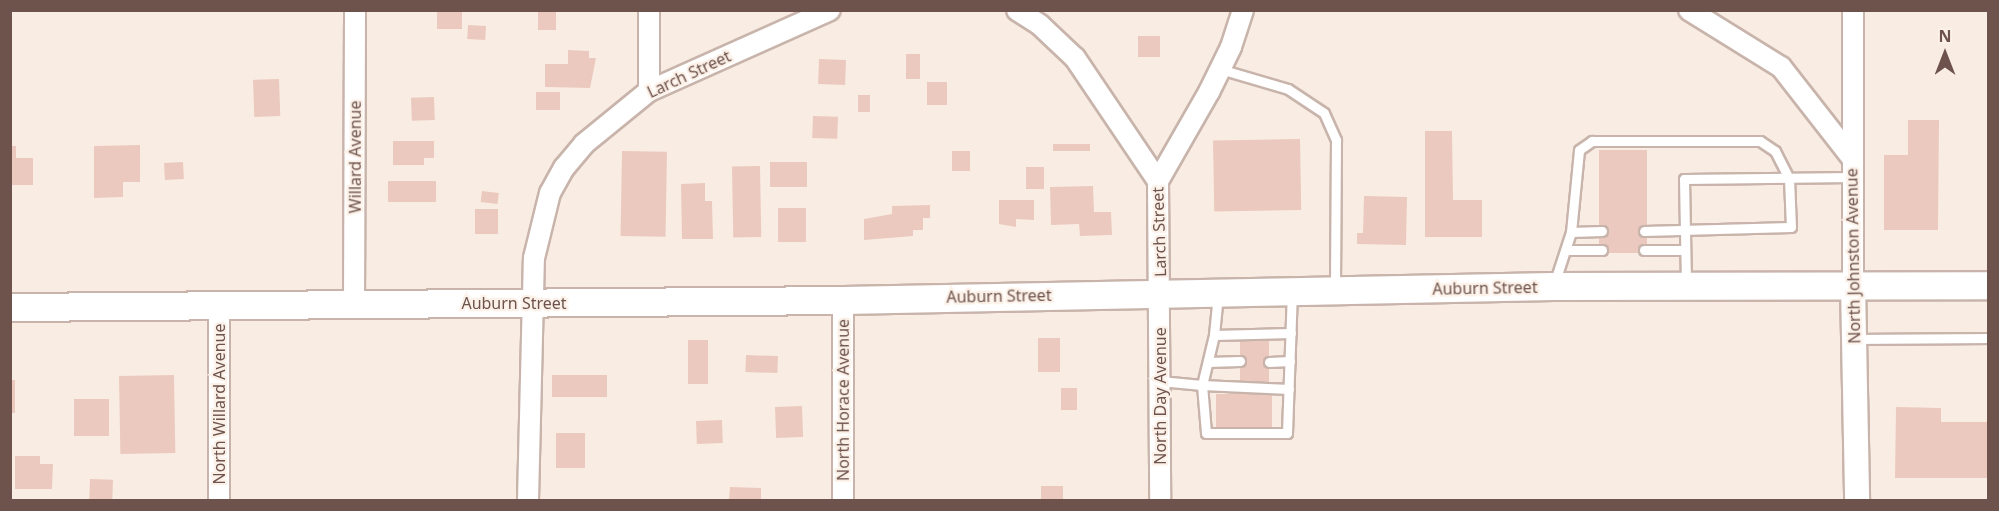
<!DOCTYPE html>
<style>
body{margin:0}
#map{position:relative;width:1999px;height:511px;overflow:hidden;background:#f9ede3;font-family:"Noto Sans",sans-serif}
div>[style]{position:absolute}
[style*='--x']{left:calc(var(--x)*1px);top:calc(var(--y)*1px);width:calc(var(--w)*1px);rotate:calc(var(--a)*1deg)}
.building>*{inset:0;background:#ebc9be;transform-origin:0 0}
.roads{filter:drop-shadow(2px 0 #c8b4ab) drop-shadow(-2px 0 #c8b4ab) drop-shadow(0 2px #c8b4ab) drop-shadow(0 -2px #c8b4ab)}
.service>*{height:9px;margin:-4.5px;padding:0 4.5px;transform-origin:4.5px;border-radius:4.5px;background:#fff}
.minor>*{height:20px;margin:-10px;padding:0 10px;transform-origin:10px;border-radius:10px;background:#fff}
.tertiary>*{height:24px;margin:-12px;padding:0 12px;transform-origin:12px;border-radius:12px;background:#fff}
.secondary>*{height:27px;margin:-13.5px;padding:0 13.5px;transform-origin:13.5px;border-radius:13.5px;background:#fff}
span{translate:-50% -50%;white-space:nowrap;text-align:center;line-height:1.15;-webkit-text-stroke:4.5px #fcf1e8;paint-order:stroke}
.street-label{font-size:16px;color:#6d534c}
.frame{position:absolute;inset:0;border:12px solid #6d534c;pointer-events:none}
.north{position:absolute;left:1915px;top:24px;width:60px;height:60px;-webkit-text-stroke:4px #fcf1e8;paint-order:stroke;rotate:0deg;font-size:16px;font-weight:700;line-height:24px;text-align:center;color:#6d534c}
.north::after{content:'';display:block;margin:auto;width:21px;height:27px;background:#6d534c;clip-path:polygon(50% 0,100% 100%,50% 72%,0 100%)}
</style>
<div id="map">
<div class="building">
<i style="left:437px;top:10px;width:25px;height:19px"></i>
<i style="left:538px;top:10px;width:18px;height:20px"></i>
<i style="left:468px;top:25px;width:18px;height:14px;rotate:3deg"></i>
<i style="left:1138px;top:36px;width:22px;height:21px"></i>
<i style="clip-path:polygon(568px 50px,589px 51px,589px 58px,596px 58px,590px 88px,545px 87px,545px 64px,568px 64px)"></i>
<i style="left:906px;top:54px;width:14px;height:25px"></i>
<i style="left:819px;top:59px;width:27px;height:25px;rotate:2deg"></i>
<i style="left:279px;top:79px;width:37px;height:26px;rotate:88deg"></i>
<i style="left:927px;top:82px;width:20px;height:23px"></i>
<i style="left:536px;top:92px;width:24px;height:18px"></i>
<i style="left:858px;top:95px;width:12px;height:17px"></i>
<i style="left:434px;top:97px;width:23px;height:23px;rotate:88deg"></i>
<i style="left:813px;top:116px;width:25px;height:22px;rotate:2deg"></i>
<i style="clip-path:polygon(1908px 120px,1939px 120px,1938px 230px,1884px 230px,1884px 155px,1908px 155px)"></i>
<i style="clip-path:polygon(1425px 131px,1452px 131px,1453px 200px,1482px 200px,1482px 237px,1425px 237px)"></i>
<i style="left:1300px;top:139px;width:71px;height:87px;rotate:89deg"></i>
<i style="clip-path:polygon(393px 141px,434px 141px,434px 158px,424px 158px,424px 165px,393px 165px)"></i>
<i style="left:1090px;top:144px;width:7px;height:37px;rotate:90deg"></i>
<i style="clip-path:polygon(140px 145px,140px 182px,123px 182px,123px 197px,94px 198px,94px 146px)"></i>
<i style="clip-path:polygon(10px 146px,16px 146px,16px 158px,33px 158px,33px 185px,10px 185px)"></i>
<i style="left:1599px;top:150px;width:48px;height:103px"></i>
<i style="left:622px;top:151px;width:45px;height:85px;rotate:1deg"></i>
<i style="left:952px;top:151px;width:18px;height:20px"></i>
<i style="left:183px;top:162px;width:17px;height:19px;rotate:87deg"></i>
<i style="left:770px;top:162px;width:37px;height:25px"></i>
<i style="left:760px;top:166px;width:71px;height:28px;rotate:89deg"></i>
<i style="left:1026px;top:167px;width:18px;height:22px"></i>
<i style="left:388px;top:181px;width:48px;height:21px"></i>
<i style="clip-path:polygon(705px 183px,705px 201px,712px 201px,713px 239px,682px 239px,681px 184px)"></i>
<i style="clip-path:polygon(1093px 186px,1094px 212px,1111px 212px,1112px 235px,1080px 236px,1079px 224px,1051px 225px,1050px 187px)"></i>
<i style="left:482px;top:191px;width:17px;height:11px;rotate:7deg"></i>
<i style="clip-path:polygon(1364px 196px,1407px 197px,1406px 245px,1357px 244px,1357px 233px,1363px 233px)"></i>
<i style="clip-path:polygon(999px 200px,1034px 200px,1034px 220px,1016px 219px,1016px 227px,999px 224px)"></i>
<i style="clip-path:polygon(930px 205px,930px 218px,923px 218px,923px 230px,913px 230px,913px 236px,864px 240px,864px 219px,892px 214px,892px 206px)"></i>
<i style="left:806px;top:208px;width:34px;height:28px;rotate:90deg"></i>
<i style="left:475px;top:209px;width:23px;height:25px"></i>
<i style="left:1038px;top:338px;width:22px;height:34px"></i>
<i style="left:1240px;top:339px;width:29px;height:47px"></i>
<i style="left:688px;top:340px;width:20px;height:44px"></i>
<i style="left:746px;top:355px;width:32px;height:17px;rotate:2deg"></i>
<i style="left:174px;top:375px;width:78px;height:55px;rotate:89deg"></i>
<i style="left:607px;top:375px;width:22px;height:55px;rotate:90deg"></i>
<i style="left:10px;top:380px;width:5px;height:33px"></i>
<i style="left:1061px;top:388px;width:16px;height:22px"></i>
<i style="left:1216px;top:394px;width:56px;height:33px"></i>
<i style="left:74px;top:399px;width:35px;height:37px"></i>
<i style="left:802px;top:406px;width:31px;height:27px;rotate:88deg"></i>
<i style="clip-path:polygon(1896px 407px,1941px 408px,1941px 422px,1988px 422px,1988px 478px,1895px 478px)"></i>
<i style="left:722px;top:420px;width:23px;height:26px;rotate:88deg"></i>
<i style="left:556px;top:433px;width:29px;height:35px"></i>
<i style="clip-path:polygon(15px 456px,40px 456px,40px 464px,53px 464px,52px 489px,15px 489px)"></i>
<i style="left:90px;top:479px;width:23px;height:21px;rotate:2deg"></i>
<i style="left:1041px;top:486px;width:22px;height:14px"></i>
<i style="clip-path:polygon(730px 487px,761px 488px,761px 499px,729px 500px)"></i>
</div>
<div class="roads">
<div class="service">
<i style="--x:1220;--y:69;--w:71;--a:16.4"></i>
<i style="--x:1288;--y:89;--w:43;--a:33.7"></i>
<i style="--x:1324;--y:113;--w:30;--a:66"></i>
<i style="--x:1336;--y:140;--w:148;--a:90.4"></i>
<i style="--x:1571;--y:232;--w:31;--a:-2"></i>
<i style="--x:1567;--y:250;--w:35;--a:0"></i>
<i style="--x:1644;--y:250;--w:41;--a:0"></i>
<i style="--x:1686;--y:283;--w:104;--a:-91.1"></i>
<i style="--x:1684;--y:179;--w:169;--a:-0.7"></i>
<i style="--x:1554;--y:284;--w:55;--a:-71.9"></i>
<i style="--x:1571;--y:232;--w:82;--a:-84.4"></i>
<i style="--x:1579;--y:150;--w:16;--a:-35"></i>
<i style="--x:1592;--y:141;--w:168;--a:0"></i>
<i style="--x:1760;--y:141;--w:18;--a:34"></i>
<i style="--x:1775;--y:151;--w:30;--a:63"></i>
<i style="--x:1789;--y:178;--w:49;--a:87.7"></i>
<i style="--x:1791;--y:227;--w:147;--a:178.4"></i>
<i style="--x:1218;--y:294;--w:41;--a:95.6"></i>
<i style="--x:1214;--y:335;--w:51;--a:103.5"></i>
<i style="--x:1202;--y:385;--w:87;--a:2.6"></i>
<i style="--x:1214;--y:335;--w:77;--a:-1.5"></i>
<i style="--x:1856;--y:339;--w:132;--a:-0.4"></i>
<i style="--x:1208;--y:362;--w:32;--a:-2"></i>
<i style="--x:1269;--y:362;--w:21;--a:-3"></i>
<i style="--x:1160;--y:381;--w:42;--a:5.4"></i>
<i style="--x:1202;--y:385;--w:48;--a:85.2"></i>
<i style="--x:1206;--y:433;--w:81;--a:0"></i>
<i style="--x:1287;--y:433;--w:140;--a:-88"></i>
</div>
<div class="minor">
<i style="--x:1017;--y:10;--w:27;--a:33"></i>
<i style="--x:1040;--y:25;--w:48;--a:43.3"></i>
<i style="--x:1075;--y:58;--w:148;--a:56"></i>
<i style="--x:1158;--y:181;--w:319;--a:89.6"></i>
<i style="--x:1689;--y:10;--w:108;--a:31.8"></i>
<i style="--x:1781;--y:67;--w:115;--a:52"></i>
<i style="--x:1853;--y:10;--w:275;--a:90"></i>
<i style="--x:649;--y:91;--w:81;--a:-90"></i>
<i style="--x:1158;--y:181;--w:103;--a:-60.2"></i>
<i style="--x:1209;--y:92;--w:50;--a:-63.9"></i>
<i style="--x:1231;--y:47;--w:39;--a:-72"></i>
<i style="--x:354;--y:304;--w:294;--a:-89.8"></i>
<i style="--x:219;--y:500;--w:193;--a:-90"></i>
<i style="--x:528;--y:500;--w:242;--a:-88.6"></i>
<i style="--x:534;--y:258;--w:67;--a:-76.2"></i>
<i style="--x:550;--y:193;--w:29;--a:-61"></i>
<i style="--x:564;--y:168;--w:31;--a:-50"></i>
<i style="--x:584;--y:144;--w:84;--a:-39.2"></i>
<i style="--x:649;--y:91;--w:198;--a:-24.1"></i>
<i style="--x:843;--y:500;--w:200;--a:-90"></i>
</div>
<div class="tertiary">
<i style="--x:1853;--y:285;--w:215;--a:88.9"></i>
</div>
<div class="secondary">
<i style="--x:10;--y:307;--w:833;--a:-0.48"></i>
<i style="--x:843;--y:300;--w:710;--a:-1.13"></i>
<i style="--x:1553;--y:286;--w:435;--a:-0.1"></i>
</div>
</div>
<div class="street-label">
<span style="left:689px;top:74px;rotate:-25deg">Larch Street</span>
<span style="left:355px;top:157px;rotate:-90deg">Willard Avenue</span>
<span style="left:1159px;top:232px;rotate:-92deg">Larch Street</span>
<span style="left:1853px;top:256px;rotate:-91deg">North Johnston Avenue</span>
<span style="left:1485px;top:288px;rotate:-1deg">Auburn Street</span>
<span style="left:999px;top:296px;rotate:-1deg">Auburn Street</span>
<span style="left:514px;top:303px">Auburn Street</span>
<span style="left:1160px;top:396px;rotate:-90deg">North Day Avenue</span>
<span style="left:843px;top:400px;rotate:-90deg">North Horace Avenue</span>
<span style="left:219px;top:404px;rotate:-90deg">North Willard Avenue</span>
</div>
<div class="frame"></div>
<div class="north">N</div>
</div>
